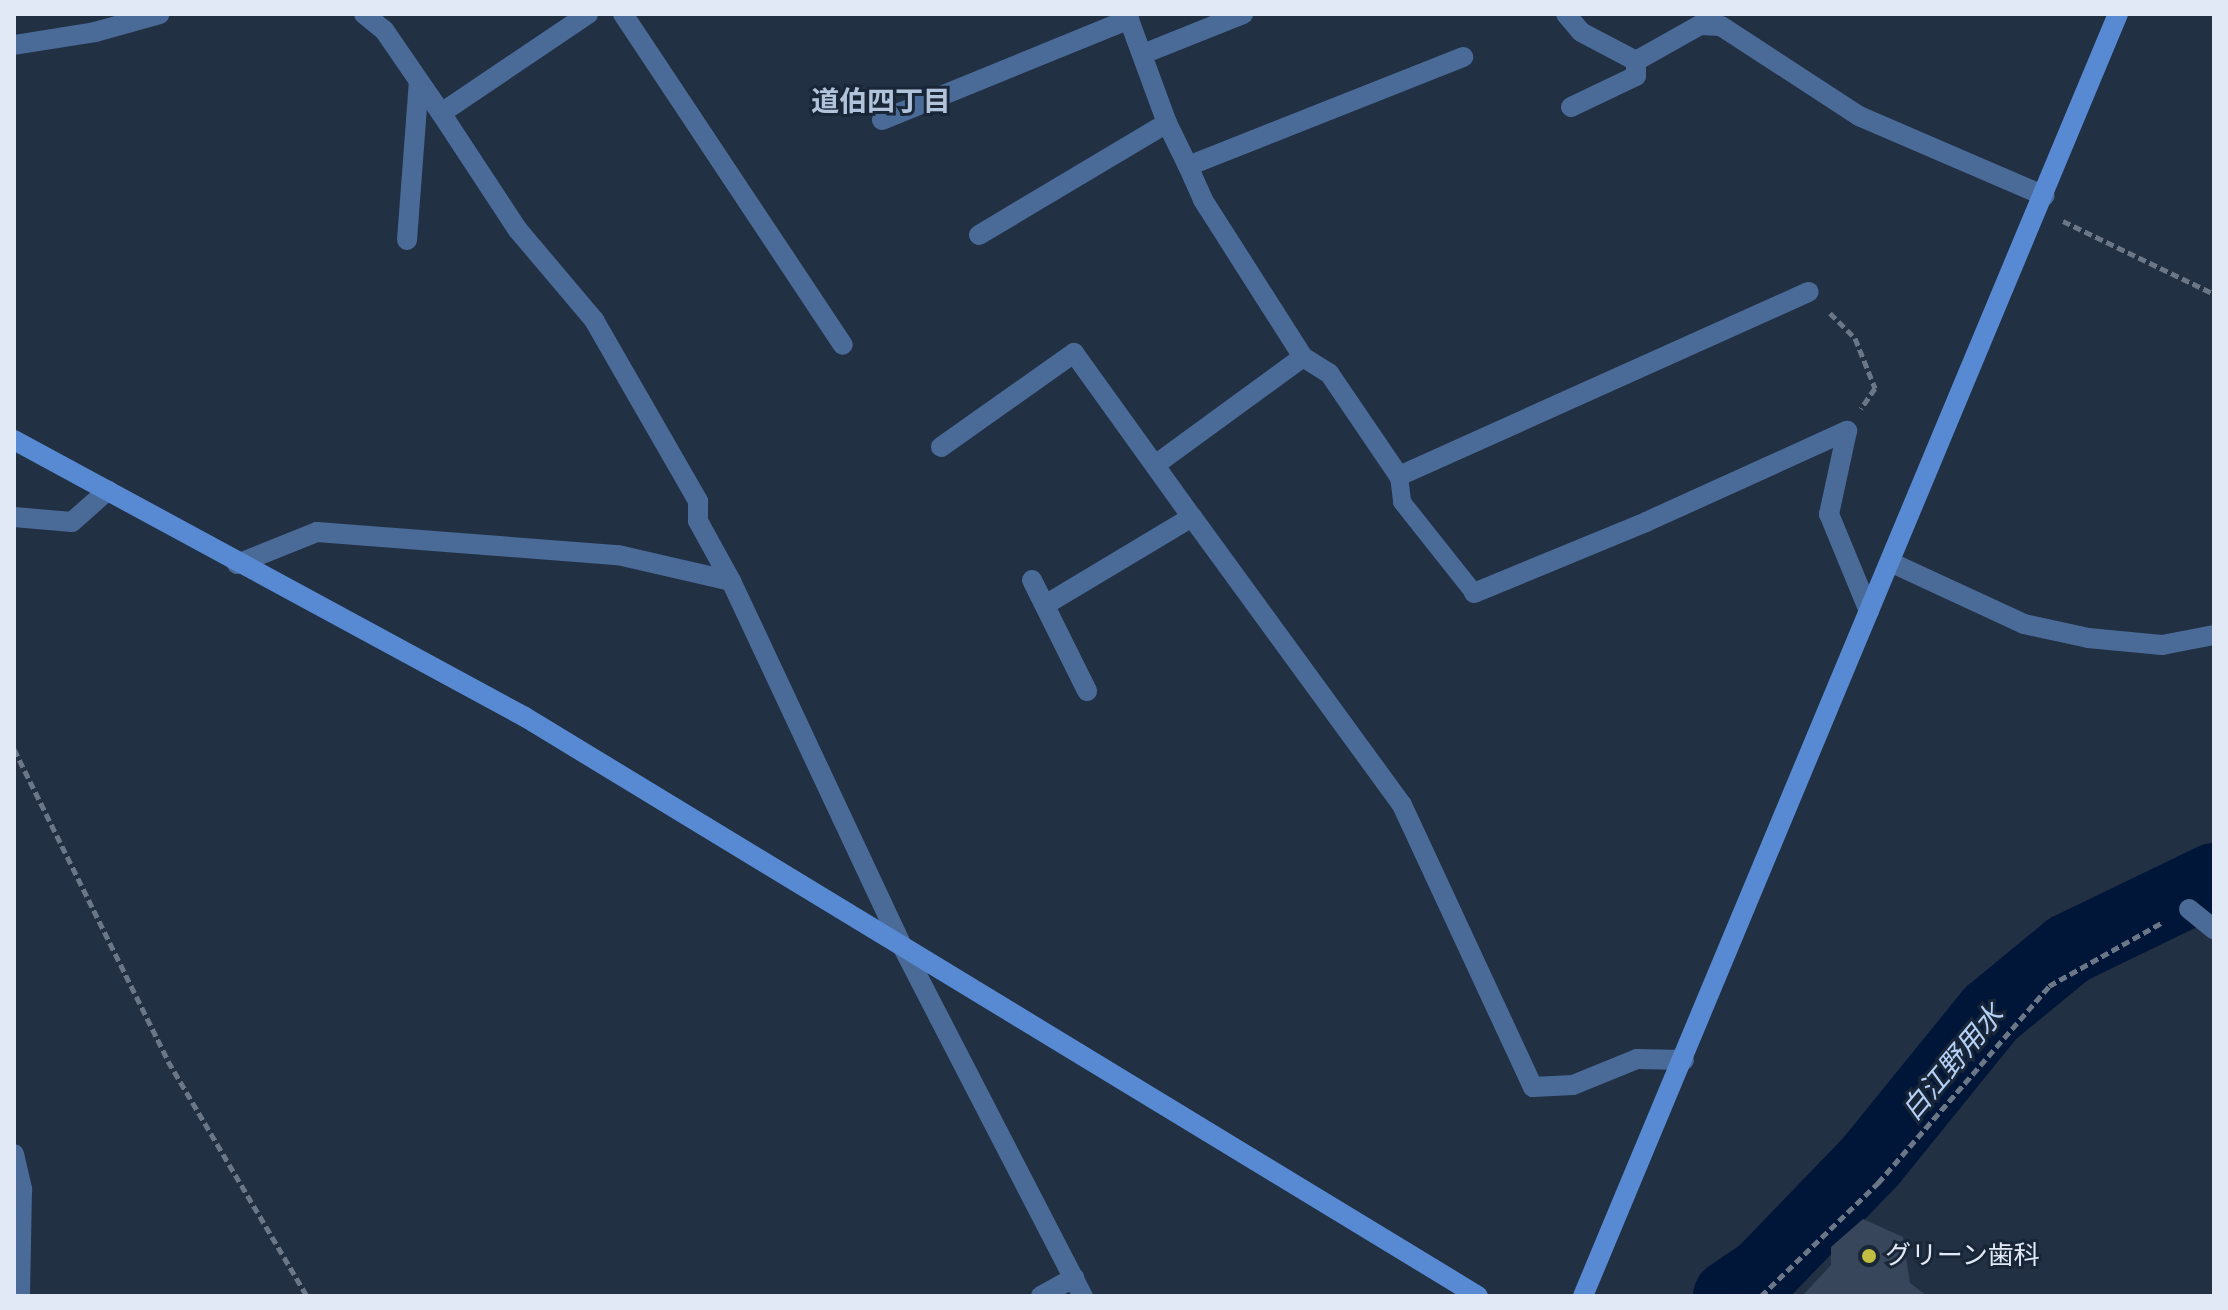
<!DOCTYPE html>
<meta charset="utf-8">
<style>
body{margin:0}
#map{position:relative;width:2228px;height:1310px;overflow:hidden;background:#223043;font-family:Rubik,"Noto Sans JP",sans-serif}
div>[style]{position:absolute}
[style*='--x']{left:calc(var(--x)*1px);top:calc(var(--y)*1px);width:calc(var(--w)*1px);rotate:calc(var(--a)*1deg)}
.river>*{height:72px;margin:-36px;padding:0 36px;transform-origin:36px;border-radius:36px;background:#001638}
.building>*{inset:0;background:#37465a}
.path>*{height:5px;margin-top:-2.5px;transform-origin:0;background:repeating-linear-gradient(90deg,#6b7787 0 8px,transparent 0 12px)}
.lane>*{height:18px;margin:-9px;padding:0 9px;transform-origin:9px;border-radius:9px;background:#4a6a98}
.street>*{height:20px;margin:-10px;padding:0 10px;transform-origin:10px;border-radius:10px;background:#4a6a98}
.secondary>*{height:20px;margin:-10px;padding:0 10px;transform-origin:10px;border-radius:10px;background:#578ad3}
.dots>*{width:22px;height:22px;translate:-50% -50%;box-sizing:border-box;border:4px solid #192638;border-radius:50%}
span{translate:-50% -50%;white-space:nowrap;text-align:center;line-height:1.15;-webkit-text-stroke:6px #192638;paint-order:stroke}
.poi-label{font-size:26px;color:#e0e9f5}
.left{translate:0 -50%;text-align:left}
.neighbourhood-label{font-size:28px;color:#b1c2db;font-weight:700}
.water-label{font-size:28px;color:#b5d0f7;font-style:italic}
.frame{position:absolute;inset:0;border:16px solid #e0e9f5;pointer-events:none}
</style>
<div id="map">
<div class="river">
<i style="--x:1729;--y:1296;--w:40;--a:-34"></i>
<i style="--x:1762;--y:1274;--w:157;--a:-46"></i>
<i style="--x:1871;--y:1161;--w:191;--a:-51"></i>
<i style="--x:1991;--y:1013;--w:101;--a:-39.4"></i>
<i style="--x:2069;--y:949;--w:161;--a:-25.8"></i>
</div>
<div class="building">
<i style="clip-path:polygon(1863px 1219px,1903px 1237px,1910px 1283px,1927px 1296px,1802px 1296px,1831px 1265px,1831px 1247px)"></i>
</div>
<div class="path">
<i style="--x:2063;--y:221;--w:168;--a:25.8"></i>
<i style="--x:1830;--y:313;--w:35;--a:45"></i>
<i style="--x:1855;--y:338;--w:54;--a:68.2"></i>
<i style="--x:1875;--y:388;--w:25;--a:124"></i>
<i style="--x:14;--y:749;--w:348;--a:63.7"></i>
<i style="--x:168;--y:1061;--w:273;--a:59.4"></i>
<i style="--x:1761;--y:1296;--w:163;--a:-44"></i>
<i style="--x:1878;--y:1183;--w:261;--a:-49"></i>
<i style="--x:2049;--y:986;--w:131;--a:-29.3"></i>
</div>
<div class="lane">
<i style="--x:1399;--y:476;--w:26;--a:83"></i>
<i style="--x:1402;--y:502;--w:116;--a:51.6"></i>
</div>
<div class="street">
<i style="--x:364;--y:14;--w:26;--a:39"></i>
<i style="--x:384;--y:30;--w:101;--a:55.5"></i>
<i style="--x:588;--y:14;--w:177;--a:146"></i>
<i style="--x:441;--y:113;--w:140;--a:56.7"></i>
<i style="--x:518;--y:230;--w:118;--a:49.8"></i>
<i style="--x:594;--y:320;--w:209;--a:60.1"></i>
<i style="--x:698;--y:501;--w:20;--a:90"></i>
<i style="--x:698;--y:521;--w:68;--a:61.2"></i>
<i style="--x:623;--y:14;--w:397;--a:56.4"></i>
<i style="--x:1566;--y:14;--w:23;--a:50"></i>
<i style="--x:1581;--y:32;--w:62;--a:27.8"></i>
<i style="--x:1636;--y:61;--w:73;--a:-29.4"></i>
<i style="--x:1700;--y:25;--w:21;--a:3"></i>
<i style="--x:1721;--y:26;--w:165;--a:33.1"></i>
<i style="--x:1859;--y:116;--w:202;--a:23.3"></i>
<i style="--x:14;--y:45;--w:82;--a:-9.1"></i>
<i style="--x:95;--y:32;--w:67;--a:-15.5"></i>
<i style="--x:1143;--y:54;--w:108;--a:-21.8"></i>
<i style="--x:1571;--y:107;--w:72;--a:-25.5"></i>
<i style="--x:1636;--y:76;--w:15;--a:-90"></i>
<i style="--x:882;--y:120;--w:267;--a:-22.2"></i>
<i style="--x:1167;--y:123;--w:48;--a:64"></i>
<i style="--x:1188;--y:166;--w:296;--a:-21.6"></i>
<i style="--x:1188;--y:166;--w:37;--a:66"></i>
<i style="--x:1203;--y:200;--w:186;--a:57.5"></i>
<i style="--x:1303;--y:357;--w:31;--a:32"></i>
<i style="--x:1329;--y:373;--w:125;--a:55.8"></i>
<i style="--x:1399;--y:476;--w:449;--a:-24.2"></i>
<i style="--x:979;--y:235;--w:219;--a:-30.8"></i>
<i style="--x:1167;--y:123;--w:116;--a:-110.2"></i>
<i style="--x:407;--y:240;--w:159;--a:-85.7"></i>
<i style="--x:941;--y:447;--w:163;--a:-35.3"></i>
<i style="--x:1074;--y:353;--w:202;--a:54.3"></i>
<i style="--x:1155;--y:465;--w:183;--a:-36.1"></i>
<i style="--x:14;--y:517;--w:58;--a:4.9"></i>
<i style="--x:72;--y:522;--w:48;--a:-41.6"></i>
<i style="--x:1890;--y:562;--w:148;--a:24.8"></i>
<i style="--x:2024;--y:624;--w:66;--a:12.3"></i>
<i style="--x:2088;--y:638;--w:74;--a:5.4"></i>
<i style="--x:2162;--y:645;--w:53;--a:-10.9"></i>
<i style="--x:237;--y:564;--w:86;--a:-21.8"></i>
<i style="--x:317;--y:532;--w:302;--a:4.4"></i>
<i style="--x:618;--y:555;--w:116;--a:13"></i>
<i style="--x:731;--y:581;--w:396;--a:64.9"></i>
<i style="--x:899;--y:940;--w:401;--a:62.7"></i>
<i style="--x:1032;--y:580;--w:124;--a:63.6"></i>
<i style="--x:1474;--y:593;--w:186;--a:-22.4"></i>
<i style="--x:1646;--y:522;--w:221;--a:-24.4"></i>
<i style="--x:1847;--y:431;--w:85;--a:102.2"></i>
<i style="--x:1829;--y:514;--w:105;--a:67.6"></i>
<i style="--x:1045;--y:605;--w:171;--a:-30.9"></i>
<i style="--x:1192;--y:517;--w:356;--a:53.9"></i>
<i style="--x:1402;--y:805;--w:311;--a:65.1"></i>
<i style="--x:1533;--y:1087;--w:40;--a:-2.9"></i>
<i style="--x:1573;--y:1085;--w:69;--a:-22.1"></i>
<i style="--x:1637;--y:1059;--w:47;--a:1.2"></i>
<i style="--x:2189;--y:909;--w:32;--a:39"></i>
<i style="--x:14;--y:1154;--w:37;--a:77"></i>
<i style="--x:22;--y:1190;--w:106;--a:91.1"></i>
<i style="--x:1041;--y:1296;--w:38;--a:-29"></i>
</div>
<div class="secondary">
<i style="--x:14;--y:440;--w:581;--a:28.46"></i>
<i style="--x:525;--y:717;--w:1115;--a:31.28"></i>
<i style="--x:1583;--y:1296;--w:1389;--a:-67.35"></i>
</div>
<div class="dots">
<i style="left:1869px;top:1256px;background:#c1bd40"></i>
</div>
<div class="poi-label">
<span class="left" style="left:1885px;top:1256px">グリーン歯科</span>
</div>
<div class="neighbourhood-label">
<span style="left:881px;top:102px">道伯四丁目</span>
</div>
<div class="water-label">
<span style="left:1953px;top:1063px;rotate:-50deg">白江野用水</span>
</div>
<div class="frame"></div>
</div>
